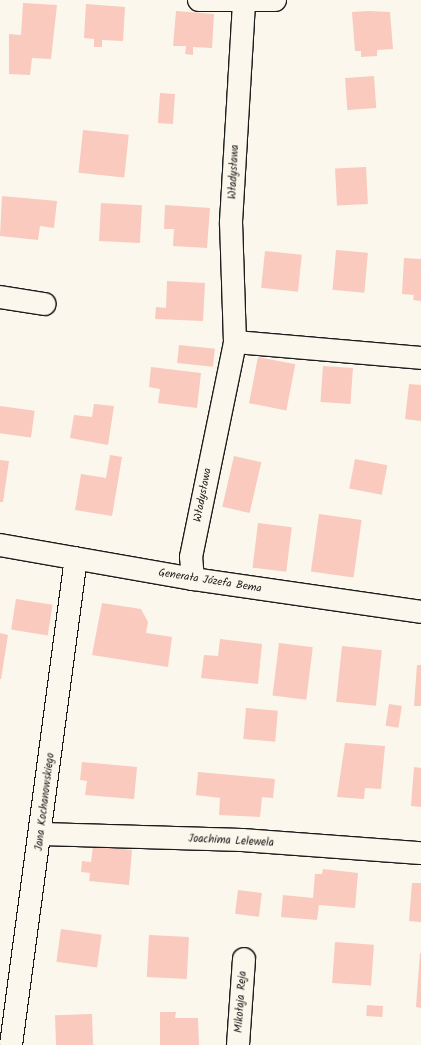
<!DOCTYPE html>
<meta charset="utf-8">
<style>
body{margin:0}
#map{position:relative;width:421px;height:1045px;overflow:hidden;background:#fbf7ec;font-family:Kalam,sans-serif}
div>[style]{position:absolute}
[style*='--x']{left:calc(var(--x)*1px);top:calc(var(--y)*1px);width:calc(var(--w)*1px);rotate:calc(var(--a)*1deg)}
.building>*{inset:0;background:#f9cabd;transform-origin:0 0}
.roads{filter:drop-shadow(1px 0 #1c1c1c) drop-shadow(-1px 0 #1c1c1c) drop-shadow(0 1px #1c1c1c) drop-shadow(0 -1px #1c1c1c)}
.minor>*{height:22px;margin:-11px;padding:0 11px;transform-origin:11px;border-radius:11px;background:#fbf7ec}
.tertiary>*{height:22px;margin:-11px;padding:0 11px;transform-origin:11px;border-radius:11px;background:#fbf7ec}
span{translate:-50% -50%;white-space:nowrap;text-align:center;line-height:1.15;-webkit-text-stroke:3px #fbf7ec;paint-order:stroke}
.street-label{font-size:11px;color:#1c1c1c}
</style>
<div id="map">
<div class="building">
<i style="clip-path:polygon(23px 3px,57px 5px,51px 59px,32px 58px,30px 75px,9px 74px,9px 34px,21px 35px)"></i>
<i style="clip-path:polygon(86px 4px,125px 7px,123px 41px,102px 40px,102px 47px,94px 47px,94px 39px,84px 38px)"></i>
<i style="clip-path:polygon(176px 11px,214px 14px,212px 48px,193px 47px,193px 55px,185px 54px,186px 46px,173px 46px)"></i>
<i style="clip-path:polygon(369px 11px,390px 12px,393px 49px,377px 50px,377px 56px,361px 57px,361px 51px,355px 51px,352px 12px)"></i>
<i style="left:374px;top:76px;width:32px;height:29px;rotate:86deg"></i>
<i style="left:160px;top:93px;width:15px;height:30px;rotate:4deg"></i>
<i style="left:83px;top:130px;width:46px;height:43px;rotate:6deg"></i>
<i style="left:366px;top:167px;width:37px;height:31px;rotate:87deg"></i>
<i style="clip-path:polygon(2px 196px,57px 201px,54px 228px,40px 226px,38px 240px,0 236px)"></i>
<i style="left:101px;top:203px;width:41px;height:38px;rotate:3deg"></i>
<i style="clip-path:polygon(165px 205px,210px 208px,207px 248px,173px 246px,174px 229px,164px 229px)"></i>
<i style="left:336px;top:250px;width:32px;height:40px;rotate:5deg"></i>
<i style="left:265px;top:251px;width:37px;height:37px;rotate:6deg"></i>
<i style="clip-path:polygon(404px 258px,421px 259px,421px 301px,413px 300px,414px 295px,402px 294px)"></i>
<i style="clip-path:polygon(167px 281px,205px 283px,203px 321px,155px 319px,156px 307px,166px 308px)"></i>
<i style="left:179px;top:345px;width:36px;height:18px;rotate:6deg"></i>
<i style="left:258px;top:357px;width:38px;height:47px;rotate:11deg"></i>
<i style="left:323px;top:366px;width:30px;height:36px;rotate:4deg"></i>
<i style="clip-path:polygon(151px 367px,201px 373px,197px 408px,158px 403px,160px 389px,149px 387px)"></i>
<i style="clip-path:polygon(409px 384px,421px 385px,421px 421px,405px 419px)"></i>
<i style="clip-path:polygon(94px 404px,114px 406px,108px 445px,70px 438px,74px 415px,92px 417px)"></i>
<i style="left:0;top:406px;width:35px;height:27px;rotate:8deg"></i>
<i style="clip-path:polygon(110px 455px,122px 457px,112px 516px,75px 510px,81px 474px,106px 478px)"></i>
<i style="left:234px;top:456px;width:28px;height:52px;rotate:13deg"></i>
<i style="left:355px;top:459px;width:33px;height:30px;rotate:11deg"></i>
<i style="clip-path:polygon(0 460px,9px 461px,3px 502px,0 502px)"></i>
<i style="left:319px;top:514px;width:43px;height:58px;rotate:8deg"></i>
<i style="left:258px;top:523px;width:34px;height:45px;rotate:7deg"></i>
<i style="left:16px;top:599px;width:37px;height:31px;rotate:9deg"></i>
<i style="clip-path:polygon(102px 603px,141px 609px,148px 622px,146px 633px,172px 637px,168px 667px,92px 655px)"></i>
<i style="clip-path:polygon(0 633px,8px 635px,1px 679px,0 679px)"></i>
<i style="clip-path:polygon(220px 639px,262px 644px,258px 684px,201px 678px,204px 655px,218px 656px)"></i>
<i style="left:279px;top:643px;width:34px;height:53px;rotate:7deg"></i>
<i style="left:342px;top:646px;width:40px;height:56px;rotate:6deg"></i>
<i style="clip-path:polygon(417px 665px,421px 665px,421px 706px,414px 706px)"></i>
<i style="left:389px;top:704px;width:13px;height:22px;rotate:9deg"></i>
<i style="left:246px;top:708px;width:32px;height:31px;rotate:5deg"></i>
<i style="clip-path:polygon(345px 743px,385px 746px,381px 789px,365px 788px,364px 799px,337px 797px)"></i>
<i style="clip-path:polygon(82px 762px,137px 767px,134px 799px,85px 795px,87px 781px,80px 780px)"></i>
<i style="clip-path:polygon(414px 767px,421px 768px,421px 807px,411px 806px)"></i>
<i style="clip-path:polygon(198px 772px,275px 779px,273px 798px,262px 797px,260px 817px,219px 815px,220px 798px,196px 795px)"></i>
<i style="clip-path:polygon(93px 846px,132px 850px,129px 885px,89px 881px,90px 873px,81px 872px,82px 861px,91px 862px)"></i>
<i style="clip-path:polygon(323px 869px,358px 873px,355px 908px,319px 905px,317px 920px,281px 917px,283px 895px,313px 898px,315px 874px,322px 874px)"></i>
<i style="clip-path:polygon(412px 883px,421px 883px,421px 922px,409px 921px)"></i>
<i style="left:238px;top:890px;width:24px;height:24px;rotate:7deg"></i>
<i style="left:61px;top:929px;width:41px;height:33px;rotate:8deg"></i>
<i style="left:149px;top:935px;width:40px;height:42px;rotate:3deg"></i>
<i style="left:335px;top:942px;width:39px;height:41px;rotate:4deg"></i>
<i style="clip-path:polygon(420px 953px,421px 953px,421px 1008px,416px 1007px)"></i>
<i style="left:367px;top:1005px;width:16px;height:11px;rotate:4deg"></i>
<i style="clip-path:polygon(160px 1012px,176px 1012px,175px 1018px,198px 1018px,199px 1045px,160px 1045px)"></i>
<i style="left:92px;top:1014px;width:31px;height:37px;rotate:88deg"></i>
</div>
<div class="roads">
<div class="minor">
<i style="--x:199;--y:0;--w:76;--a:0"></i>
<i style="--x:0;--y:297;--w:45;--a:9"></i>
<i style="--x:235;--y:342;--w:187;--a:4.9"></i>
<i style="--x:193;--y:579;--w:22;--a:-95"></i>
<i style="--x:191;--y:557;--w:219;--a:-78.4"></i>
<i style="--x:235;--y:342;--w:120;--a:-91.9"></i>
<i style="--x:231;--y:222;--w:219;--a:-86.6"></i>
<i style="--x:42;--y:834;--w:200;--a:1.7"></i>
<i style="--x:242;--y:840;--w:179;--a:4.2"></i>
<i style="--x:11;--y:1045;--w:491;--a:-82.4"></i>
<i style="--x:238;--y:1045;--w:86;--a:-86"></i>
</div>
<div class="tertiary">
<i style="--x:0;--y:545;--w:196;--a:10"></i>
<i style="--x:193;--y:579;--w:230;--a:8.2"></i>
</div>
</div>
<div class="street-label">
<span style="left:234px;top:172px;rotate:-87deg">Władysława</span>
<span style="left:203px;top:495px;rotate:-79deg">Władysława</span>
<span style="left:210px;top:581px;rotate:9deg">Generała Józefa Bema</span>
<span style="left:45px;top:802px;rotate:-83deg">Jana Kochanowskiego</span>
<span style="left:231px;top:841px;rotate:3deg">Joachima Lelewela</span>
<span style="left:241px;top:1002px;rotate:-86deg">Mikołaja Reja</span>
</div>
</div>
